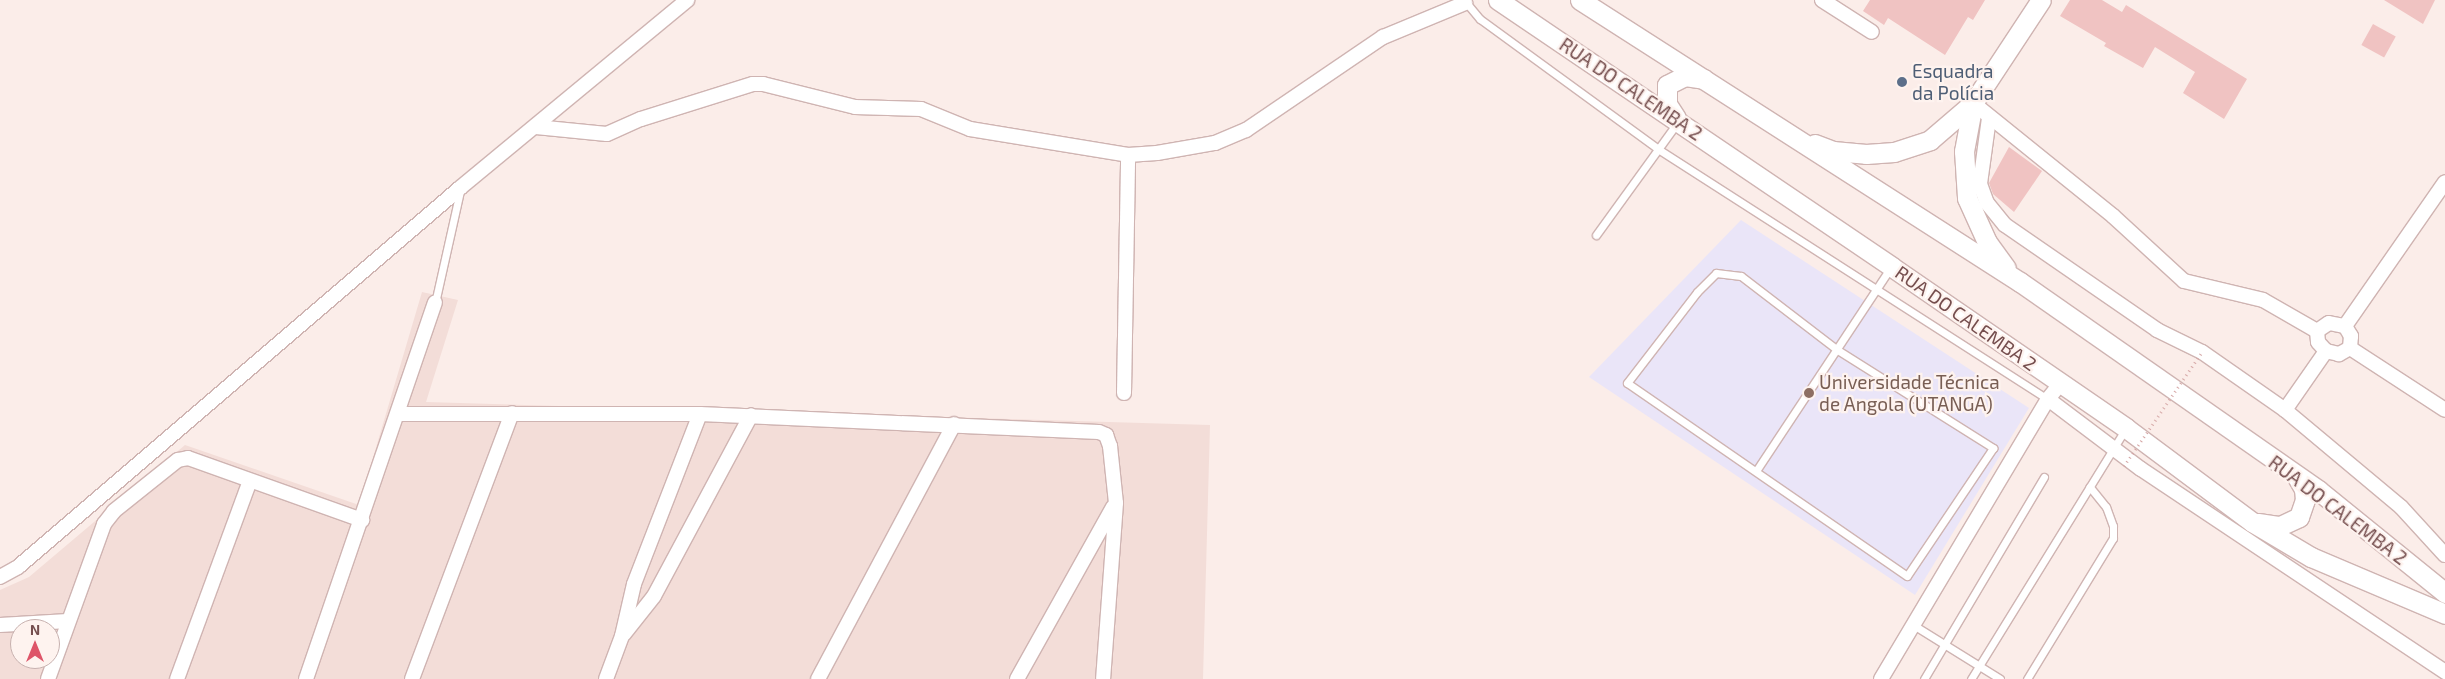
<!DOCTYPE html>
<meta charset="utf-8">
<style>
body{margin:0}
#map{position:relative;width:2445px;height:679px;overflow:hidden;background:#fbede9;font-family:"Exo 2",sans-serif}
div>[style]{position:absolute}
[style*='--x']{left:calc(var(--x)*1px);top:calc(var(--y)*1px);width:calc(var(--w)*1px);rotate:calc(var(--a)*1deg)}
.residential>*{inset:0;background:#f3ddd8}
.education>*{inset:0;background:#eae5f8}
.building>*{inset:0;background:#f0c3c2;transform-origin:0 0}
.roads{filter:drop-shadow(1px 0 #cfb4b2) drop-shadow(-1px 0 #cfb4b2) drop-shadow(0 1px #cfb4b2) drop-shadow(0 -1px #cfb4b2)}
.lane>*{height:7px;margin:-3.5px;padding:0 3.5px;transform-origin:3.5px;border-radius:3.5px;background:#fff}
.street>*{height:14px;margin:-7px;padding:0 7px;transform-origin:7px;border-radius:7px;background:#fff}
.secondary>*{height:19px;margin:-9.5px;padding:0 9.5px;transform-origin:9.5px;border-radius:9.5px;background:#fff}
.path-bridge>*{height:3px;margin-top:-1.5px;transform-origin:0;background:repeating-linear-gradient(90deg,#d5a6a5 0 1px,transparent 0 5px)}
.dots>*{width:14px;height:14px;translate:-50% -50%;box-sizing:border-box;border:2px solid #fef3ef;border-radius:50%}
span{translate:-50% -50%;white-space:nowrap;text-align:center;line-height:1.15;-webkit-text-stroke:4.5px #fef3ef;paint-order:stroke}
.service-label{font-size:19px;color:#4e5e75}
.left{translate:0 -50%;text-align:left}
.street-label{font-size:19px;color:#754e4e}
.education-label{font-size:19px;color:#785e54}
.north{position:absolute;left:10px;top:619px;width:50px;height:50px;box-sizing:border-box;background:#fef3ef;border:1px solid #c7b1af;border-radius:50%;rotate:0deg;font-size:14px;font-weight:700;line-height:20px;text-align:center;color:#754e4e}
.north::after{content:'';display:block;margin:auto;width:18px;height:22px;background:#de5569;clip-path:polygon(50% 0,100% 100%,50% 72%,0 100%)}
</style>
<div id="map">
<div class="residential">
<i style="clip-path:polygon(evenodd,422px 292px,458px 300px,426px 402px,1210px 425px,1203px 679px,0 679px,0 590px,29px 577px,185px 445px,359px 505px,422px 292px,20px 629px,50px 629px,50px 659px,20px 659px,20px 629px)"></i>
</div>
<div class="education">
<i style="clip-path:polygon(1741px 220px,2029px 408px,1915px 595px,1589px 377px)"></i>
</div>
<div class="building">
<i style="clip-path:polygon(1870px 0,1985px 0,1973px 20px,1968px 17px,1945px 55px,1888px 18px,1884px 25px,1863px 11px)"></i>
<i style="clip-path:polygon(2070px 0,2102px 0,2122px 12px,2126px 5px,2247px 79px,2224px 119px,2183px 93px,2195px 72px,2155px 47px,2143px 68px,2104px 46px,2106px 43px,2060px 16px)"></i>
<i style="clip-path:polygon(2384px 0,2435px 0,2423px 24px)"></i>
<i style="left:2373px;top:24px;width:26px;height:24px;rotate:29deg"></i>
<i style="clip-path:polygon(2009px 147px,2042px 171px,2014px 212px,1993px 194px,1989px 183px)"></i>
</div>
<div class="roads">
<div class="lane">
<i style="--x:1464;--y:0;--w:25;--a:50"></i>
<i style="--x:1480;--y:19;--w:220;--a:36.1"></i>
<i style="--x:1658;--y:149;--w:463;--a:32.7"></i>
<i style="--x:1596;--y:235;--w:138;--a:-54.1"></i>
<i style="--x:1716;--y:273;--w:25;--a:7"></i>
<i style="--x:1741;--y:276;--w:120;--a:37.5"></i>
<i style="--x:1836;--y:349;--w:186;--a:32.2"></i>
<i style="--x:1993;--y:448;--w:154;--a:123.9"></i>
<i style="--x:1907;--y:576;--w:340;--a:-145.4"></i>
<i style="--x:1627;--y:383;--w:115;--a:-52.4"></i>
<i style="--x:1697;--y:292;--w:27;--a:-45"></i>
<i style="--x:435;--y:303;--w:115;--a:-77.4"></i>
<i style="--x:1756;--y:471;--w:245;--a:-56.5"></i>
<i style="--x:1915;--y:626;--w:100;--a:31.9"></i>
<i style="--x:1924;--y:679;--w:235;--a:-59.3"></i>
<i style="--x:1971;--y:679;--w:295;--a:-58.3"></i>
<i style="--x:2027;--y:679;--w:165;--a:-58.6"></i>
<i style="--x:2113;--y:538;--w:12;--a:-90"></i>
<i style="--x:2113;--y:526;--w:20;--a:-110"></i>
<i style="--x:2106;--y:507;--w:26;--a:-129"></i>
</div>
<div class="street">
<i style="--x:1822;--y:0;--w:59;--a:32.6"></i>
<i style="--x:1973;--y:103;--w:180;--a:38.9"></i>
<i style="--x:2113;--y:216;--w:96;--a:42.5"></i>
<i style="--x:2184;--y:281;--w:81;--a:13.5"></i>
<i style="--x:2263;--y:300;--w:62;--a:29.9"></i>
<i style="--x:1989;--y:118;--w:67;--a:97.8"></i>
<i style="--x:1980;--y:184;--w:20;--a:70"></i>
<i style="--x:1987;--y:203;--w:28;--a:51"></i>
<i style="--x:2005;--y:225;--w:185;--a:34.6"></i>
<i style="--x:2157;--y:330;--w:50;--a:26.1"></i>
<i style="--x:2202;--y:352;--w:101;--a:34.9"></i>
<i style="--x:2285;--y:410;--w:151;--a:39.9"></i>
<i style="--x:2401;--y:507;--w:65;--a:47.5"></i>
<i style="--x:536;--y:127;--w:71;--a:5.6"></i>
<i style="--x:607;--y:134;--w:37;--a:-24"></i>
<i style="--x:641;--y:119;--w:117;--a:-17.4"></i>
<i style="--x:753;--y:84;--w:10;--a:0"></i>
<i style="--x:763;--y:84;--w:95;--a:14"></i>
<i style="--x:855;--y:107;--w:66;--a:1.7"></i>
<i style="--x:921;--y:109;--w:53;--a:22.2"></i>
<i style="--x:970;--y:129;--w:160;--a:9.3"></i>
<i style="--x:1128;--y:155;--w:29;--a:-4"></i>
<i style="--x:1157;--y:153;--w:59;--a:-9.8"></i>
<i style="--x:1215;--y:143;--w:34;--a:-23"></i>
<i style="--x:1246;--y:130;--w:166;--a:-34.2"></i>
<i style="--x:1383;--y:37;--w:89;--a:-22.5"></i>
<i style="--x:2329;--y:323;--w:16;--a:11"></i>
<i style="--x:2345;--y:326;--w:12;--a:59"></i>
<i style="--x:2351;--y:336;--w:12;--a:95"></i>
<i style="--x:2350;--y:348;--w:13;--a:151"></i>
<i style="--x:2339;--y:354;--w:13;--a:-167"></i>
<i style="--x:2326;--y:351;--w:12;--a:-132"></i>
<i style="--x:2318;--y:342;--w:11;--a:-95"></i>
<i style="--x:2317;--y:331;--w:14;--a:-34"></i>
<i style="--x:2345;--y:326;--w:175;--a:-55.2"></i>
<i style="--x:2350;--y:348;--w:113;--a:33.1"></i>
<i style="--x:1124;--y:393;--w:238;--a:-89"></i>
<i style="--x:2048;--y:399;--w:116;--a:37"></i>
<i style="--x:2141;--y:469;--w:366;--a:33.7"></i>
<i style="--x:2285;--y:410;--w:72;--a:-55.2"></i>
<i style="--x:398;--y:414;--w:302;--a:0"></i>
<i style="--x:700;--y:414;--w:399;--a:2.6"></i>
<i style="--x:1099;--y:432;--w:8;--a:23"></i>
<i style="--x:1106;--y:435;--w:12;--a:70"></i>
<i style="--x:1110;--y:446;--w:57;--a:84"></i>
<i style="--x:1116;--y:503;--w:176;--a:94.2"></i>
<i style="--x:0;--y:577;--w:21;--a:-29"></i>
<i style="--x:18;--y:567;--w:582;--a:-40.61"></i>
<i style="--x:460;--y:188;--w:295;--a:-39.6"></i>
<i style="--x:0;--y:625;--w:68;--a:-3.4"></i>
<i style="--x:624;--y:634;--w:48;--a:-51.7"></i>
<i style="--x:654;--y:596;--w:205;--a:-61.8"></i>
<i style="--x:48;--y:679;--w:165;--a:-70.1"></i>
<i style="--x:104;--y:524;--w:16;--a:-52"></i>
<i style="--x:114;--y:511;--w:82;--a:-38.6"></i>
<i style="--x:178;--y:460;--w:10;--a:-11"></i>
<i style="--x:188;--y:458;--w:185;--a:19.6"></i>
<i style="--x:177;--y:679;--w:211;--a:-69.8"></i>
<i style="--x:306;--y:679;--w:398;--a:-71.1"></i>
<i style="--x:412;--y:679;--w:284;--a:-69.4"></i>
<i style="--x:606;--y:679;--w:46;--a:-69.6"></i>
<i style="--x:622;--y:636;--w:53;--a:-77"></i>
<i style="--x:634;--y:584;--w:182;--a:-68.8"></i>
<i style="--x:818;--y:679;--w:289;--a:-61.9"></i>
<i style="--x:1017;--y:679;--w:197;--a:-60.8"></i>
<i style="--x:1881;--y:679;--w:326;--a:-59.2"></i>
<i style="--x:2048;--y:399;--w:21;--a:-51"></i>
</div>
<div class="secondary">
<i style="--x:1498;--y:0;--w:476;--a:34.1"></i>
<i style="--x:1892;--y:267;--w:284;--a:34.5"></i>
<i style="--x:2126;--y:428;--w:157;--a:36.7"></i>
<i style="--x:2252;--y:522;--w:69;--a:30.7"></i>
<i style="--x:2311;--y:557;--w:146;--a:23"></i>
<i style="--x:1580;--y:0;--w:523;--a:32.66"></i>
<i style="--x:2020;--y:282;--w:363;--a:34.9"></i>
<i style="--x:2318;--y:490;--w:164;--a:39"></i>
<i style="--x:1973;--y:103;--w:49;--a:100.6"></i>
<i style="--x:1964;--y:151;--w:47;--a:86.3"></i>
<i style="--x:1967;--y:198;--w:48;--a:65.6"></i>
<i style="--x:1987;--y:242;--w:32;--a:54"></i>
<i style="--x:1676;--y:118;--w:17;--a:-123"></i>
<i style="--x:1667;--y:104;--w:19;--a:-90"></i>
<i style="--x:1667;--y:85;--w:20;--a:-27"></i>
<i style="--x:1685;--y:76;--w:19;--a:9"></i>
<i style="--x:1815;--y:144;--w:19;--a:21"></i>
<i style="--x:1833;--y:151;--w:33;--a:5"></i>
<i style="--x:1866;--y:154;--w:28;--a:-4"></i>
<i style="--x:1894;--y:152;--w:38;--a:-18"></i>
<i style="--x:1930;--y:140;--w:57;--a:-40.7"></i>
<i style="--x:1973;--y:103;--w:123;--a:-56.6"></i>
<i style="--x:2258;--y:523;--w:22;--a:8"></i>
<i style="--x:2280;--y:526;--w:21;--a:-25"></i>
<i style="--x:2299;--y:517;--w:18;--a:-71"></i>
<i style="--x:2305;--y:500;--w:11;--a:-95"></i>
<i style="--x:2304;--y:489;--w:16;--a:-120"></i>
</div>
</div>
<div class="path-bridge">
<i style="--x:2124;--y:466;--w:138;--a:-55.6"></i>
</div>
<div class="dots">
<i style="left:1902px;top:82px;background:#5c6f8a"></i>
<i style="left:1809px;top:393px;background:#8d6e63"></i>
</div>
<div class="service-label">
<span class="left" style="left:1912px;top:82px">Esquadra<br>da Polícia</span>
</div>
<div class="street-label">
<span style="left:1631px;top:89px;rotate:34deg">RUA DO CALEMBA 2</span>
<span style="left:1966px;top:318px;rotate:35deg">RUA DO CALEMBA 2</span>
<span style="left:2338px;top:510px;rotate:37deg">RUA DO CALEMBA 2</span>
</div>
<div class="education-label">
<span class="left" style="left:1819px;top:393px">Universidade Técnica<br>de Angola (UTANGA)</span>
</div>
<div class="north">N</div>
</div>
